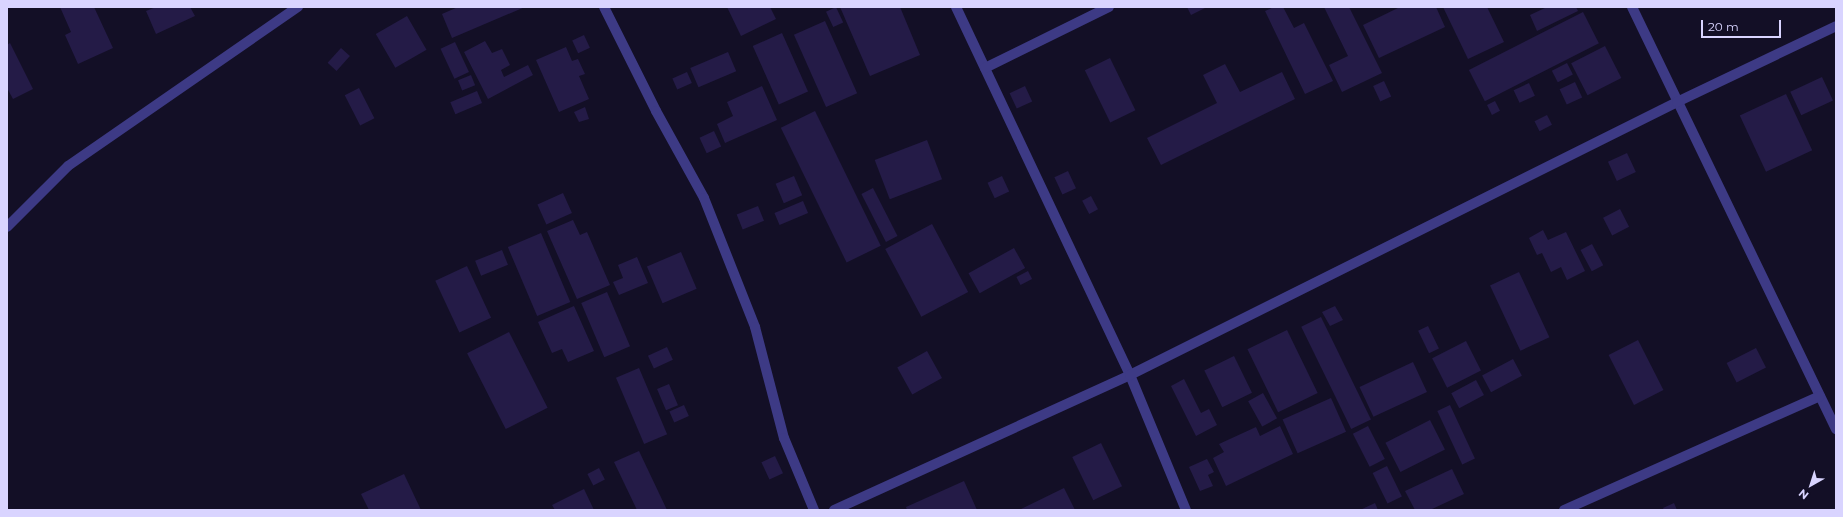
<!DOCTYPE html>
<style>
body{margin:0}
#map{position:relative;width:1843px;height:517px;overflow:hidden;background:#130f26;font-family:Montserrat,sans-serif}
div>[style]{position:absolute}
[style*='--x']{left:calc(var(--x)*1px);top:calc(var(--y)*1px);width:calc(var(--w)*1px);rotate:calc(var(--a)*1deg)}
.building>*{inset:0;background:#241b47;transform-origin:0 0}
.street>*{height:10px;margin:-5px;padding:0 5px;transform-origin:5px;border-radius:5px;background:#3d3a85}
span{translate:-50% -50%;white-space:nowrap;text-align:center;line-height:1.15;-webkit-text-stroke:3px #130f26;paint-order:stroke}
.frame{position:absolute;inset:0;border:8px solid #d9d4ff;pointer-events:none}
.north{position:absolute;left:1791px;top:465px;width:40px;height:40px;-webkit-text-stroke:3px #130f26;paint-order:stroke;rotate:219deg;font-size:11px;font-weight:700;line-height:16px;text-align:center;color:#d9d4ff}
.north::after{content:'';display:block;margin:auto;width:14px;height:18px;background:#d9d4ff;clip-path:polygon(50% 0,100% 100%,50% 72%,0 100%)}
.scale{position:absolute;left:1701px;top:20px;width:80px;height:18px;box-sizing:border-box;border:2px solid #d9d4ff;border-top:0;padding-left:5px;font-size:12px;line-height:14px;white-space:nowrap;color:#d9d4ff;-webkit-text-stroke:3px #130f26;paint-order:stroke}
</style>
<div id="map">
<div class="building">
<i style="clip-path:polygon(60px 7px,94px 7px,113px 48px,78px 64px,65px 35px,71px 32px)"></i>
<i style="clip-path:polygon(156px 7px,190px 7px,195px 16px,156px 34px,146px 11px)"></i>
<i style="clip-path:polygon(458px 7px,525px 7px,452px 38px,442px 14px)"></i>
<i style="clip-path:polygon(727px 7px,770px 7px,776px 19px,741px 36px)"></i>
<i style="left:836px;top:7px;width:17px;height:11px;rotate:65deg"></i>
<i style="clip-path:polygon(840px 7px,900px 7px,920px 55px,870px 76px)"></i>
<i style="clip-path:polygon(1187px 7px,1207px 7px,1191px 15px)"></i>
<i style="clip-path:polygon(1274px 7px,1283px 7px,1294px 28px,1304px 23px,1333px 81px,1305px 94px,1265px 11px)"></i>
<i style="clip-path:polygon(1324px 7px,1349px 7px,1382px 73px,1342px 92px,1329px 65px,1348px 56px)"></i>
<i style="clip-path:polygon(1400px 7px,1436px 7px,1445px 27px,1379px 58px,1363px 25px)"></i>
<i style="clip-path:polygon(1443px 7px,1487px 7px,1504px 42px,1468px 59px)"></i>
<i style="clip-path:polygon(1547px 7px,1576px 7px,1578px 11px,1537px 31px,1530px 15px)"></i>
<i style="left:1583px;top:12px;width:35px;height:128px;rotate:63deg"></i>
<i style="left:407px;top:16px;width:39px;height:36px;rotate:60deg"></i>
<i style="left:825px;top:21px;width:79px;height:34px;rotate:66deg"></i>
<i style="left:782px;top:33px;width:64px;height:32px;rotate:66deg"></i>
<i style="left:584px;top:35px;width:14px;height:13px;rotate:65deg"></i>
<i style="clip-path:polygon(485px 41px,492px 53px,502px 49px,510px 65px,501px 70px,504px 77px,528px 65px,533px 75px,488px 99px,464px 52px)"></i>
<i style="left:455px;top:42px;width:33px;height:16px;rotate:65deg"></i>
<i style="clip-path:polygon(10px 43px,33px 89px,13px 99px,7px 88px,7px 45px)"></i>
<i style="left:1605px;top:46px;width:36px;height:38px;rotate:63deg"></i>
<i style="clip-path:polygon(566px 47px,572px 61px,578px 59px,585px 74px,579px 76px,589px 99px,559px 112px,536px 60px)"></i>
<i style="left:341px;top:48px;width:12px;height:20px;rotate:42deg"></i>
<i style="left:728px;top:52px;width:21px;height:41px;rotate:67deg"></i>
<i style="left:1110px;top:58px;width:58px;height:28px;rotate:64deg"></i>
<i style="left:1567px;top:63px;width:13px;height:17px;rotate:63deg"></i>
<i style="clip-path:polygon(1225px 64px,1240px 92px,1282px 72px,1295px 99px,1161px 165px,1147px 138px,1217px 103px,1203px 75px)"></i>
<i style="left:687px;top:72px;width:12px;height:16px;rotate:66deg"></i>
<i style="left:471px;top:75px;width:11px;height:14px;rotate:68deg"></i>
<i style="left:1822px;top:77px;width:26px;height:35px;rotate:65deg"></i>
<i style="left:1384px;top:81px;width:17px;height:12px;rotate:65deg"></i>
<i style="left:1575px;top:82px;width:17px;height:17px;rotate:65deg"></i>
<i style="left:1529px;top:83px;width:14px;height:17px;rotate:65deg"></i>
<i style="clip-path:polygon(762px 86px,777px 120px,725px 143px,717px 124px,733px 116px,727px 102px)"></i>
<i style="left:1025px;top:86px;width:17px;height:17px;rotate:65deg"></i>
<i style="left:359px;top:88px;width:34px;height:16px;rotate:63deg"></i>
<i style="left:477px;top:91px;width:13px;height:29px;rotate:67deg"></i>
<i style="left:1786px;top:94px;width:62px;height:51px;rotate:65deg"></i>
<i style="left:1495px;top:101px;width:11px;height:9px;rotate:63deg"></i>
<i style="clip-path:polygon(585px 107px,589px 119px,579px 122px,574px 112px)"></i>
<i style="left:815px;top:111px;width:150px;height:38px;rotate:64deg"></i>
<i style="left:1547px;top:115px;width:11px;height:14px;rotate:63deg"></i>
<i style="left:714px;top:131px;width:17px;height:16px;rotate:65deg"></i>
<i style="left:927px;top:140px;width:42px;height:56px;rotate:69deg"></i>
<i style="left:1627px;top:153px;width:21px;height:21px;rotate:65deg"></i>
<i style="left:1068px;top:171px;width:19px;height:15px;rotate:65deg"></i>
<i style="left:794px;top:176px;width:21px;height:20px;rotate:67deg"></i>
<i style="left:1002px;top:176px;width:17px;height:16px;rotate:65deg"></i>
<i style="left:873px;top:188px;width:54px;height:13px;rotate:63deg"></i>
<i style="left:563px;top:193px;width:22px;height:28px;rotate:66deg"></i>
<i style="left:1091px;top:196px;width:15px;height:10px;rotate:62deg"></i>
<i style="left:803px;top:201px;width:13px;height:31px;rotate:67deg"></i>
<i style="left:758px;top:206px;width:16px;height:23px;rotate:68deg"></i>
<i style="left:1620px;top:209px;width:20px;height:19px;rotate:63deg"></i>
<i style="clip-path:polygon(573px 220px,580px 235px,587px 232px,610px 285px,577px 299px,547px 231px)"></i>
<i style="left:932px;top:224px;width:77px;height:53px;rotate:62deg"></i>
<i style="clip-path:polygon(1543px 230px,1548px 240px,1566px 232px,1585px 271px,1567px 280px,1561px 267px,1551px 272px,1542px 253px,1537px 255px,1529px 238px)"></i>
<i style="left:541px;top:233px;width:75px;height:36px;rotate:67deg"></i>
<i style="left:1592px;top:244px;width:24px;height:13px;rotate:62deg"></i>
<i style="left:1014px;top:248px;width:23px;height:52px;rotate:61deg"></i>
<i style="left:502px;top:250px;width:16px;height:29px;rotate:68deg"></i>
<i style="left:681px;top:252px;width:40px;height:37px;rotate:67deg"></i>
<i style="clip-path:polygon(637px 257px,648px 283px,619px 295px,613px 282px,623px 278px,618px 265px)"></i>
<i style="left:467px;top:266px;width:57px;height:35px;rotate:65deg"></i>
<i style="left:1028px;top:271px;width:9px;height:13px;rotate:63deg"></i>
<i style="left:1519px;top:272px;width:72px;height:32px;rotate:65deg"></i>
<i style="left:607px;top:292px;width:59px;height:28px;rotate:67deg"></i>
<i style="clip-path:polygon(574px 306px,594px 351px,568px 362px,562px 349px,552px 353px,538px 322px)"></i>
<i style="clip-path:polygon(1335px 306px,1343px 320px,1330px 326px,1322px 312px)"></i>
<i style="left:1321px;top:317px;width:114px;height:22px;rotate:64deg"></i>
<i style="left:1428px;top:326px;width:25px;height:11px;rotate:64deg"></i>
<i style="left:1287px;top:330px;width:70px;height:44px;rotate:64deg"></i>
<i style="left:509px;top:332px;width:85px;height:47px;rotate:63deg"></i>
<i style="left:1638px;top:340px;width:56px;height:33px;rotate:63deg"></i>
<i style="left:1466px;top:341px;width:33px;height:38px;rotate:63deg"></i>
<i style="left:667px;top:347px;width:14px;height:21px;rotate:65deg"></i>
<i style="left:1756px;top:348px;width:22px;height:33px;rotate:63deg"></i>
<i style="left:927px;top:351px;width:31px;height:34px;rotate:61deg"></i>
<i style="left:1234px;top:356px;width:41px;height:33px;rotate:64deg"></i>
<i style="left:1513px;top:359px;width:19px;height:35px;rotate:62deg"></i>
<i style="left:1413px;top:362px;width:33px;height:59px;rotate:65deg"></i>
<i style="left:639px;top:368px;width:72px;height:25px;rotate:67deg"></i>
<i style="clip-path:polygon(1184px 379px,1201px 413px,1209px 409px,1217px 425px,1196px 436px,1171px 386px)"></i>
<i style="left:1476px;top:380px;width:17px;height:28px;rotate:62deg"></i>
<i style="left:669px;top:384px;width:23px;height:13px;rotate:67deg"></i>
<i style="left:1263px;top:393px;width:29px;height:17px;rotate:61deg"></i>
<i style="left:1331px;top:398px;width:37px;height:53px;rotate:66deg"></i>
<i style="left:684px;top:405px;width:12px;height:16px;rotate:66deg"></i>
<i style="left:1450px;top:405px;width:59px;height:14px;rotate:65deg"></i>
<i style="left:1430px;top:420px;width:33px;height:50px;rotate:63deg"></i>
<i style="clip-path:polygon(1280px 426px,1293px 454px,1226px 486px,1213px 458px,1224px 452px,1219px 444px,1256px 427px,1260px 436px)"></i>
<i style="left:1368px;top:426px;width:37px;height:17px;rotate:63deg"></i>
<i style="left:1101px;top:443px;width:48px;height:32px;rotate:64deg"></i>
<i style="clip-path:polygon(639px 451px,667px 510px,637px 510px,614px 462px)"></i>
<i style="left:775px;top:456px;width:19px;height:15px;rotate:65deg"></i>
<i style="clip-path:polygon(1207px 459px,1214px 472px,1208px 475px,1213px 486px,1200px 491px,1189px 467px)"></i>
<i style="left:1387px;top:466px;width:34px;height:16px;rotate:64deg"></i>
<i style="left:599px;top:468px;width:13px;height:13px;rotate:63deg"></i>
<i style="clip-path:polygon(1452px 469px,1464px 494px,1430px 510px,1415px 510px,1405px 491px)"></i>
<i style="clip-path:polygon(404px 474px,421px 510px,369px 510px,361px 494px)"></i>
<i style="clip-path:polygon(964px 481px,977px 510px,907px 510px,906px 507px)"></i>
<i style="clip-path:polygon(1064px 488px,1075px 510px,1019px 510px)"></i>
<i style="clip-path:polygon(584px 489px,594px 510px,555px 510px,552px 505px)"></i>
<i style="clip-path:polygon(1375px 503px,1378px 510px,1360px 510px)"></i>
<i style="clip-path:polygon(1674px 503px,1677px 510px,1664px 510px,1663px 508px)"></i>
</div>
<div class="street">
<i style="--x:604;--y:7;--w:116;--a:63.4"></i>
<i style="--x:656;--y:111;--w:99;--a:61.1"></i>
<i style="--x:704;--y:198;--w:139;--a:68.4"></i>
<i style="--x:755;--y:327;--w:115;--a:75.4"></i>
<i style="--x:784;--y:438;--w:78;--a:67.4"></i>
<i style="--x:956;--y:7;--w:407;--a:64.7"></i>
<i style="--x:1130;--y:375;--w:146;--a:67.5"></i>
<i style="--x:1632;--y:7;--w:469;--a:64.2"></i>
<i style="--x:985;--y:68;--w:138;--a:-26.2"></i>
<i style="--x:7;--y:227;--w:86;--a:-45"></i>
<i style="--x:68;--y:166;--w:280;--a:-34.7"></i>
<i style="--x:834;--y:510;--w:325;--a:-24.5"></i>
<i style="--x:1130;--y:375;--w:611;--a:-26.52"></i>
<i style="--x:1677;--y:102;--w:176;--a:-25.5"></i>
<i style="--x:1564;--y:510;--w:280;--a:-24"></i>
</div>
<div class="frame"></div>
<div class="north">N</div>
<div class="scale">20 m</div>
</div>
